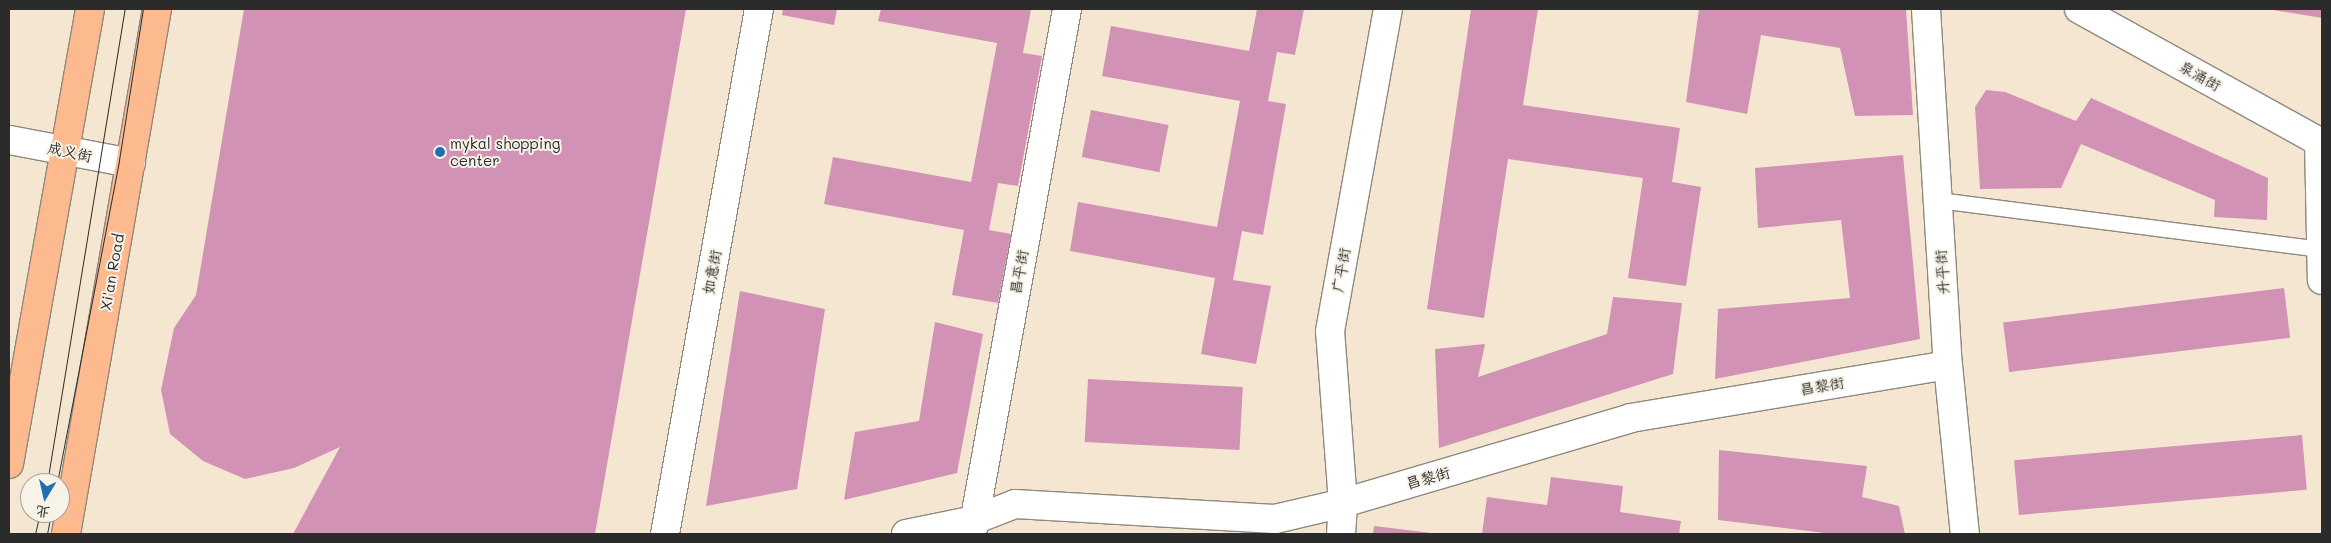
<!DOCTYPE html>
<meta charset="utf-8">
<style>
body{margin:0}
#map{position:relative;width:2331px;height:543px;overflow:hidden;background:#f5e6d1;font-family:Mali,"LXGW WenKai TC",sans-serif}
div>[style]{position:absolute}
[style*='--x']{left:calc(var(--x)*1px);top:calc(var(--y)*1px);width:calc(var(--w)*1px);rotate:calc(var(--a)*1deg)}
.building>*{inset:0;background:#d292b5;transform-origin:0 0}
.roads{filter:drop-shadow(1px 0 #90887e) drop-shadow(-1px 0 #90887e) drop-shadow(0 1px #90887e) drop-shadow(0 -1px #90887e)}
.service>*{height:15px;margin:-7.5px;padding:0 7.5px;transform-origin:7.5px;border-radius:7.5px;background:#fff}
.minor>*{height:28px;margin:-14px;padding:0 14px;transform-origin:14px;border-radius:14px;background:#fff}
.primary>*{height:28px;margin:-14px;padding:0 14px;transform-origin:14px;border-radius:14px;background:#fcba8e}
.tram>*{height:1px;margin:-0.5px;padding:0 0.5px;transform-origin:0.5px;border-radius:0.5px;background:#2b2b2b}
.dots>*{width:14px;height:14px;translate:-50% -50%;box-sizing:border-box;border:2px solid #f7f3e8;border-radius:50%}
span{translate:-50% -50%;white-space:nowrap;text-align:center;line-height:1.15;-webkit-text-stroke:4px #f7f3e8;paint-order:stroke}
.street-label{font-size:15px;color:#2b2b2b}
.poi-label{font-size:15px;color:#2b2b2b}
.left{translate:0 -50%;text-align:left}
.frame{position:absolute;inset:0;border:10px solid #2b2b2b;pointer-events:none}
.north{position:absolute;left:20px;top:473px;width:50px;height:50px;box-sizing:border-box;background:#f7f3e8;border:1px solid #a5a39c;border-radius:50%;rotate:189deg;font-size:14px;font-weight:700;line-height:20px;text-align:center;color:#2b2b2b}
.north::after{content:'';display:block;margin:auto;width:18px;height:22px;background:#1f6fb2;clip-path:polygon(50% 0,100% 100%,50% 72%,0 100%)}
</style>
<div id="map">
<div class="building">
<i style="clip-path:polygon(244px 9px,686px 9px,595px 534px,293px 534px,340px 447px,294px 468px,245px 479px,203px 461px,170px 434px,161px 390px,174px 328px,196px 295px)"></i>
<i style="clip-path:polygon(783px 9px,837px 9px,834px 25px,782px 15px)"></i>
<i style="clip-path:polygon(881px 9px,1031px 9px,1023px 53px,1042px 56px,1018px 186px,998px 183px,989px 230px,1011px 234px,998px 303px,952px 295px,964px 230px,824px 204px,833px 157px,971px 182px,997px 43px,878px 21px)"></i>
<i style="clip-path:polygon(1257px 9px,1304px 9px,1295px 55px,1277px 52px,1268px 101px,1286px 104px,1263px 235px,1242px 231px,1233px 280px,1271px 286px,1256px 364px,1201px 354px,1215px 278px,1070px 251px,1078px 202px,1217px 227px,1240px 101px,1102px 76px,1111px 26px,1249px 51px)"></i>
<i style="clip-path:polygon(1471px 9px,1538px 9px,1523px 105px,1680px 128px,1672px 182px,1701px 187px,1686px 286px,1628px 278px,1643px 178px,1508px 159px,1484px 318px,1427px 309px)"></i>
<i style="clip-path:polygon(1699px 9px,1906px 9px,1913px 115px,1855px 116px,1840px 48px,1761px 35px,1747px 114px,1686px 102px)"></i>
<i style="clip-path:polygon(2322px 9px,2322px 18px,2273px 10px,2273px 9px)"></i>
<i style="clip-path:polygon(1986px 90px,2005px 92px,2076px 121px,2091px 98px,2268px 178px,2267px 220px,2214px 217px,2215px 200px,2081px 144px,2061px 188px,1980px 189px,1975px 107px)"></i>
<i style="left:1091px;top:110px;width:79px;height:48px;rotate:11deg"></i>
<i style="clip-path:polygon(1903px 155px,1920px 339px,1715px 379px,1718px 309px,1850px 298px,1841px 220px,1758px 228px,1755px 168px)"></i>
<i style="left:2284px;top:288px;width:50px;height:283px;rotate:83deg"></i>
<i style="clip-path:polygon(740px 291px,825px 309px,797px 489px,706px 506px)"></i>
<i style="clip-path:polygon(1613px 297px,1682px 303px,1673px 374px,1439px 448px,1435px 349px,1485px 344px,1478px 377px,1607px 334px)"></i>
<i style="clip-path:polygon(935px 322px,983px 334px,957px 473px,844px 500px,855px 432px,919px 421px)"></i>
<i style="left:1088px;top:379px;width:155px;height:63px;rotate:3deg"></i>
<i style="left:2302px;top:435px;width:55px;height:289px;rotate:85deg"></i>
<i style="clip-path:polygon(1719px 450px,1867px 466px,1862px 497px,1899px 506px,1905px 534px,1833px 534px,1718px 520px)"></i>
<i style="clip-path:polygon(1551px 477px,1623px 486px,1620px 512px,1681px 521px,1679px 534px,1482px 534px,1487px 497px,1547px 505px)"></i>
<i style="clip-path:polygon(1374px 526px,1432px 533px,1432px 534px,1373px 534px)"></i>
</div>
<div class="roads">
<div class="service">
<i style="--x:1938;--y:200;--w:384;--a:7.3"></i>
</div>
<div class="minor">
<i style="--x:1926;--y:9;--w:357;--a:86.5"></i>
<i style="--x:1948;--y:365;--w:170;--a:84.3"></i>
<i style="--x:2079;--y:9;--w:277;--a:28.9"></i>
<i style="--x:9;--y:140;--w:124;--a:10.7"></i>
<i style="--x:2319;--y:142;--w:138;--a:88.8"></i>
<i style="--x:665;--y:534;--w:533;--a:-79.85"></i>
<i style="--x:906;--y:534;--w:69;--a:-11.6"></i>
<i style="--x:974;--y:520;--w:44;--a:-21.3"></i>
<i style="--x:1015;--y:504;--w:260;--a:3.3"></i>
<i style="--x:1275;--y:519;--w:70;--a:-13.2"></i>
<i style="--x:1343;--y:503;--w:300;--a:-16.4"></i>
<i style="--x:1631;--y:418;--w:321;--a:-9.5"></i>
<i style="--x:972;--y:534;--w:534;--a:-79.74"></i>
<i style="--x:1341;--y:534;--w:31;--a:-86"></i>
<i style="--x:1343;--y:503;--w:172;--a:-94.3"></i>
<i style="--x:1330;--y:331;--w:327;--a:-79.8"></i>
</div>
<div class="primary">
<i style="--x:9;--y:464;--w:462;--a:-79.9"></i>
<i style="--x:66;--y:534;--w:533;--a:-80.17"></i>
</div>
</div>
<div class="tram">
<i style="--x:47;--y:483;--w:480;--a:-80.7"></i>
<i style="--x:57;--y:483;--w:329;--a:-79.1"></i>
<i style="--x:119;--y:160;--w:153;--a:-81"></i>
<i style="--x:35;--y:534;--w:22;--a:-77"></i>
<i style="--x:47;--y:534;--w:21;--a:-79"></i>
</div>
<div class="dots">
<i style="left:440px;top:152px;background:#1f6fb2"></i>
</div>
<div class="street-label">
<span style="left:2200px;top:76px;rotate:29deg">泉涌街</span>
<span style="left:70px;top:152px;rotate:12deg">成义街</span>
<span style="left:1341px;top:270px;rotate:-80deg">广平街</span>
<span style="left:112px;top:272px;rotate:-80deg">Xi'an Road</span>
<span style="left:712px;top:272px;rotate:-80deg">如意街</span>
<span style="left:1019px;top:272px;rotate:-80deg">昌平街</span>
<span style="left:1942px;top:272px;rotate:-94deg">升平街</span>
<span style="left:1822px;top:386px;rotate:-10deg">昌黎街</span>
<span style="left:1428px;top:478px;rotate:-16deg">昌黎街</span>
</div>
<div class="poi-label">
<span class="left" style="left:450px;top:152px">mykal shopping<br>center</span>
</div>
<div class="frame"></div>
<div class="north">北</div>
</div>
